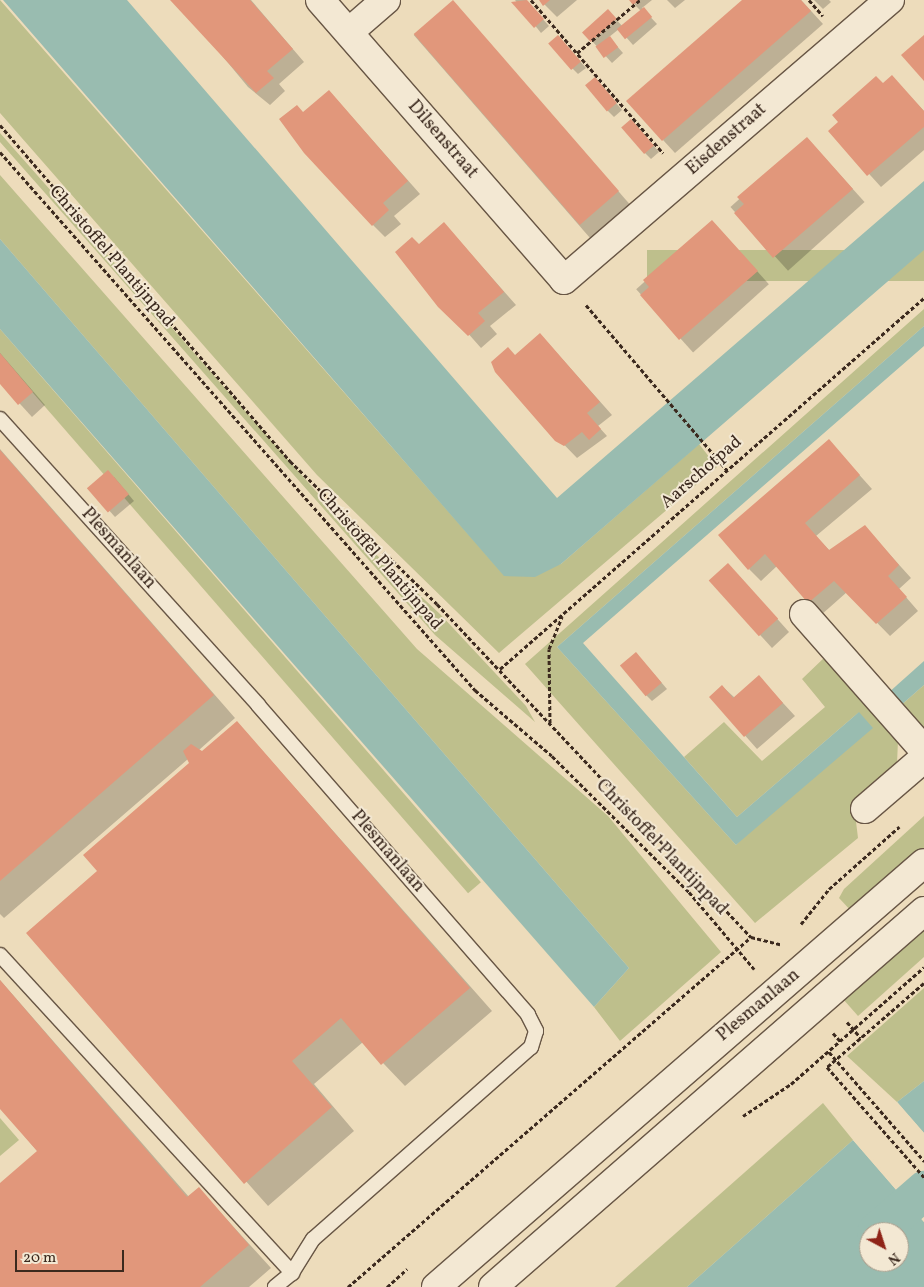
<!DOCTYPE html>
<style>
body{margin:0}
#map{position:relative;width:924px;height:1287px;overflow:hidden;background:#eddcbb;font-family:Vollkorn,serif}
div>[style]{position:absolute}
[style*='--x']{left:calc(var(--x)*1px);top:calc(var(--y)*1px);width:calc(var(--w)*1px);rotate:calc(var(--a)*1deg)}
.green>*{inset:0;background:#bebf8c;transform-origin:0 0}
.water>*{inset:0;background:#99bcb0}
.pier>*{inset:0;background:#eddcbb}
.shadow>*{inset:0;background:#0003;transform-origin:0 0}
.canal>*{height:39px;margin:-19.5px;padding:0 19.5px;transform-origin:19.5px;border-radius:19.5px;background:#99bcb0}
.building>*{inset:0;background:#e1977b;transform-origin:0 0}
.path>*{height:3px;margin-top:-1.5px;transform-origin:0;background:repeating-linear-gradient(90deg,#3b291e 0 4px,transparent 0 6.5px)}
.roads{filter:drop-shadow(1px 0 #685645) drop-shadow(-1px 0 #685645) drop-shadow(0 1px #685645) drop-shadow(0 -1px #685645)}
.service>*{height:14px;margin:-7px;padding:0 7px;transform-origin:7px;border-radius:7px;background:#f3e8d3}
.minor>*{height:28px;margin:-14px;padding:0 14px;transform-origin:14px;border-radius:14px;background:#f3e8d3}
.secondary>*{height:28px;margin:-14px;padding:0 14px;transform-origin:14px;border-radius:14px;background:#f3e8d3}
span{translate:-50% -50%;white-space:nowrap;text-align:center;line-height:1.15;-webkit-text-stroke:4px #f3e8d3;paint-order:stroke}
.street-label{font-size:18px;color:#3b291e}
.north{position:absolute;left:859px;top:1222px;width:50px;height:50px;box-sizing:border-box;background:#f3e8d3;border:1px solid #a99c8b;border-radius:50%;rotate:140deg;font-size:14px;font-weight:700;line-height:20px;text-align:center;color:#3b291e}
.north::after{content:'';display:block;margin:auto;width:18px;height:22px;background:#8f2418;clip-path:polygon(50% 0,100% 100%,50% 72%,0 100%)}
.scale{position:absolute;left:15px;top:1250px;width:109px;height:22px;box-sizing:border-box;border:2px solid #3b291e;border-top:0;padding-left:6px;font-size:15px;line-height:18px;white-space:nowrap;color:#3b291e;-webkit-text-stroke:4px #f3e8d3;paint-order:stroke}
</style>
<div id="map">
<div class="green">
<i style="clip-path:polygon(0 0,504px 575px,561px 564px,699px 444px,717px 467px,499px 653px,317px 475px,0 113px)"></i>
<i style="clip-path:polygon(0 133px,352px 532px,440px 614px,526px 706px,535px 722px,435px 635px,0 142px)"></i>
<i style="clip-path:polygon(0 175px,417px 649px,608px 816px,721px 952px,620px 1041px,594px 1007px,629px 968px,0 239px)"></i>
<i style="left:924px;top:250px;width:31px;height:277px;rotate:90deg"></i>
<i style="clip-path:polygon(924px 309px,924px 326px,557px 647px,736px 845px,859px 712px,737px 817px,684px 757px,724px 722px,762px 761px,825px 707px,802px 679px,826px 656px,898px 740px,897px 764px,854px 805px,858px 838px,755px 923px,525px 664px)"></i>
<i style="left:0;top:329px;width:733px;height:17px;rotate:49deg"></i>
<i style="clip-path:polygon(924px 685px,924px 735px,899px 707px)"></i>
<i style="clip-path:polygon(924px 816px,924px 850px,853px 913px,839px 898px,844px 889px)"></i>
<i style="clip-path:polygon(924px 928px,924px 957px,858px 1016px,843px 999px)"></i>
<i style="clip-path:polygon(924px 988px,924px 1081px,897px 1102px,847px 1056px)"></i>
<i style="clip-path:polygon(823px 1103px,853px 1140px,687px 1287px,615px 1287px)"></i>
<i style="clip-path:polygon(0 1118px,19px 1140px,0 1156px)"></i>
</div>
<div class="water">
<i style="clip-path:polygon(3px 0,127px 0,557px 498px,924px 181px,924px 250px,561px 564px,535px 577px,504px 576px)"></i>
<i style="clip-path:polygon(0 239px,629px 968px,594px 1007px,0 329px)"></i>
<i style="clip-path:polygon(924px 326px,924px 346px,583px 643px,737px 817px,859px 712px,873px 728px,736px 845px,557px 647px)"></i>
<i style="clip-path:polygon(924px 661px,924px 685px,899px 707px,887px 694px)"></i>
<i style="clip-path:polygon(924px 1081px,924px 1133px,897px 1102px)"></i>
<i style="clip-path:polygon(evenodd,853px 1140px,924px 1222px,924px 1287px,687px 1287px,853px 1140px,869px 1232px,899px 1232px,899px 1262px,869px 1262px,869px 1232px)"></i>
</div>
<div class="pier">
<i style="clip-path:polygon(897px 1102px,924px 1133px,924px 1136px,895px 1104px)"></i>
<i style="clip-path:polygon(855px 1139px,924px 1218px,924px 1222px,853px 1140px)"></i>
</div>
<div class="shadow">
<i style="clip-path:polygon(176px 0,251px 0,304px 62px,279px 84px,285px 91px,270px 105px,248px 87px)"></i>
<i style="clip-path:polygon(515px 0,526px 0,549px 26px,541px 33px)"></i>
<i style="clip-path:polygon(540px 0,577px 0,557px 17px)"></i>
<i style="clip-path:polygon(630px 0,652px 0,642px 8px,657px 24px,633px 45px,619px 29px,609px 37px,623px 53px,612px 63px,592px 41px,614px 17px,623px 27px,641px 11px)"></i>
<i style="clip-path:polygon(667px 0,685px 0,675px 8px)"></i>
<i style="clip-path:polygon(743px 0,801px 0,823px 24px,675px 153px,663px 140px)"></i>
<i style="clip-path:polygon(814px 0,829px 0,831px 2px,823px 9px)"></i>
<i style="left:453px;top:1px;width:271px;height:52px;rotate:49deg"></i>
<i style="clip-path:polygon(564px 43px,586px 68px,578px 74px,572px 68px)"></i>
<i style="clip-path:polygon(892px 77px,924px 111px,924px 150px,881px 187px,830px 131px)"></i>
<i style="clip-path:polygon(601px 85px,622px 110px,614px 117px,608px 111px)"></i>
<i style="clip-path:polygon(329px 91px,420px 194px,394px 216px,401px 224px,385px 237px,373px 225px,304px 113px)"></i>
<i style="clip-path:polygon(637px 127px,659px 152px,651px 159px,645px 153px)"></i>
<i style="left:807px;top:138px;width:86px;height:103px;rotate:48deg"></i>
<i style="left:712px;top:221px;width:85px;height:102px;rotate:48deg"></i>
<i style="clip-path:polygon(456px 237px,516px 305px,490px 326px,497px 334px,481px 348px,397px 253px)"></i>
<i style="clip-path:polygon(540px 334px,612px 415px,598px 426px,607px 436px,577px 458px,517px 396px,515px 356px)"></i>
<i style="clip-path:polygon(0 353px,45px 405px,32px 417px,0 382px)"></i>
<i style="clip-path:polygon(829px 441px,872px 489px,816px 536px,830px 551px,865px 527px,911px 578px,899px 589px,918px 611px,890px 636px,847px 592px,821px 615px,777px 566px,761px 581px,749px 569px)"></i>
<i style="clip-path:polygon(0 449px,235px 718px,199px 750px,202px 753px,237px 722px,492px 1011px,405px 1086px,363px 1042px,314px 1084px,354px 1131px,268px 1206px,28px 934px,99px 871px,190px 763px,188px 759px,4px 918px,0 914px)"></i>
<i style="clip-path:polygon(114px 477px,134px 501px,115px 517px,89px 488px)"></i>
<i style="clip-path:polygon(740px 577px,789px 632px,772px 648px,710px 580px)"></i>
<i style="clip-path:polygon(642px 660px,667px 689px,652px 701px,646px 695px)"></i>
<i style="clip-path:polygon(759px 677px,795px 716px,757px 749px,711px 697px,722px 686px,735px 698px)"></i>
<i style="clip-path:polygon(0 980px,189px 1197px,199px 1189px,271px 1268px,249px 1287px,0 1287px,0 1185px,38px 1152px,0 1107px)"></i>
</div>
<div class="canal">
<i style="--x:876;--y:1232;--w:64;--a:-41.2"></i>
</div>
<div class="building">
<i style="clip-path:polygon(170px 0,250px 0,293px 49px,267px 71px,274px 78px,256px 93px)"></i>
<i style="left:453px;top:0;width:253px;height:52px;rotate:49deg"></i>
<i style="clip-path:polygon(527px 0,544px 19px,534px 28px,511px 2px)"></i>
<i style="clip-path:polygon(539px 0,550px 0,543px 6px)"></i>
<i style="clip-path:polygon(629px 0,639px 0,633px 5px)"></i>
<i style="clip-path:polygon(742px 0,801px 0,811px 11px,662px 141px,626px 101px)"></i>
<i style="left:644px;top:7px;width:13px;height:35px;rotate:51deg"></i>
<i style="left:608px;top:9px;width:13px;height:35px;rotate:48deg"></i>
<i style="left:558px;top:35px;width:35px;height:13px;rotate:49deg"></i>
<i style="clip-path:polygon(924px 35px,924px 81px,901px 55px)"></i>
<i style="left:610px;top:36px;width:14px;height:18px;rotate:54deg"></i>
<i style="clip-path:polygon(892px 75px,924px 111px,924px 127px,867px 176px,828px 131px,838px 122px,832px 115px,876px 76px,883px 83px)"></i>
<i style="left:595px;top:77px;width:34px;height:13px;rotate:50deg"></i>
<i style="clip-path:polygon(329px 90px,408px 181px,383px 203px,389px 210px,372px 226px,304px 153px,279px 119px,297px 105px,303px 112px)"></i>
<i style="left:631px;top:119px;width:35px;height:13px;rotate:49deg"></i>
<i style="clip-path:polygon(807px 137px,853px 189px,773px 258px,734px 213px,744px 204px,737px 197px)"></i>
<i style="clip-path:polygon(712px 220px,758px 271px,679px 340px,640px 295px,649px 287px,643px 280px)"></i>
<i style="clip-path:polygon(444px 222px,504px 292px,478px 313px,485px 321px,468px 336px,438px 307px,395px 252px,412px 237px,419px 244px)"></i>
<i style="clip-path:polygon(540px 333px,600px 402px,587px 413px,601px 429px,589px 440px,582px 432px,564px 446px,555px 441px,495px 372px,491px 362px,508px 347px,515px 355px)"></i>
<i style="clip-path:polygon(0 353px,33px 392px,18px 405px,0 384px)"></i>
<i style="clip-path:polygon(829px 439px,860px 475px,805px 523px,829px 550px,865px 525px,899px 565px,888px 576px,907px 597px,876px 624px,834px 581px,808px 603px,765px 554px,748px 570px,718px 535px)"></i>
<i style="clip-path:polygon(0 450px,214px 695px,0 881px)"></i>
<i style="left:108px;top:470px;width:32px;height:28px;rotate:49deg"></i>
<i style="left:728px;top:563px;width:75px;height:26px;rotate:48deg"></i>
<i style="left:636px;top:652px;width:40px;height:21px;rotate:50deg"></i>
<i style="clip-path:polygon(759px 675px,783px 703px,744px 737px,709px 697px,722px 685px,733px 698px)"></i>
<i style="clip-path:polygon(237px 721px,470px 988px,381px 1065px,341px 1018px,292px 1061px,332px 1107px,244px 1184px,26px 933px,97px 871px,83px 855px,189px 763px,183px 751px,191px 744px,202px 751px)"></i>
<i style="clip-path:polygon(0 980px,187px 1197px,199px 1187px,249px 1245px,200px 1287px,0 1287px,0 1183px,37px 1151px,0 1109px)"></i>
</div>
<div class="path">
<i style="--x:531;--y:0;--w:202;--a:49.2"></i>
<i style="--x:809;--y:0;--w:21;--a:49"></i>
<i style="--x:577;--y:53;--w:82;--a:-40.1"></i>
<i style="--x:0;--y:125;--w:444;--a:49.2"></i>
<i style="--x:290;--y:461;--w:205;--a:44.2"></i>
<i style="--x:437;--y:604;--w:458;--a:46.7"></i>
<i style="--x:751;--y:937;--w:30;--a:14"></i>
<i style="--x:0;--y:152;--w:718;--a:48.56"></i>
<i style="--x:475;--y:690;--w:101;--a:40.6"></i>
<i style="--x:552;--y:756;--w:193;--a:44.8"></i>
<i style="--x:689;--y:892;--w:101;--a:49.8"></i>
<i style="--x:586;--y:305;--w:217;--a:49.5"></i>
<i style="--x:500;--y:669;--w:563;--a:-41.19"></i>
<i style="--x:550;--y:723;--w:74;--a:-90.8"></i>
<i style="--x:549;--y:649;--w:35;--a:-68"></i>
<i style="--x:801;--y:924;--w:45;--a:-51.3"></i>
<i style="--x:829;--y:889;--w:94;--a:-41.5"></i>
<i style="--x:924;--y:983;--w:128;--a:139.1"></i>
<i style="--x:827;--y:1067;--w:147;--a:48.6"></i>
<i style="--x:847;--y:1022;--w:21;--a:49"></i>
<i style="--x:833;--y:1033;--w:12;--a:48"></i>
<i style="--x:829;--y:1052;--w:145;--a:48.9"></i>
<i style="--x:743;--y:1116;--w:58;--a:-33.7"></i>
<i style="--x:791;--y:1084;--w:177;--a:-41.3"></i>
<i style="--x:348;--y:1287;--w:534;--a:-40.97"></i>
<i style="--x:387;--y:1287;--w:27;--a:-42"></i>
</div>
<div class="roads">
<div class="service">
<i style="--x:0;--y:419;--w:385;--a:47.9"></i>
<i style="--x:258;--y:705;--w:411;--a:48.9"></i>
<i style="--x:528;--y:1015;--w:18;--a:63"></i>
<i style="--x:536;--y:1031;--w:17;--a:107"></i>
<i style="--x:531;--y:1047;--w:290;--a:138.6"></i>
<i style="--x:313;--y:1239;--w:40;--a:122"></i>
<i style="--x:292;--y:1273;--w:22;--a:141"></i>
<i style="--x:0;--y:955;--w:432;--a:47.4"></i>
</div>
<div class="minor">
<i style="--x:320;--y:0;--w:371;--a:48.9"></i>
<i style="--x:564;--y:280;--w:430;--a:-40.7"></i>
<i style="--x:349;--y:32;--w:49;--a:-40.9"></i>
<i style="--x:804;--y:614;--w:181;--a:48.6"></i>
<i style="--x:865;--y:809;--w:78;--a:-40.8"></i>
</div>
<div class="secondary">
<i style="--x:436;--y:1287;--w:646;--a:-40.99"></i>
<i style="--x:493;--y:1287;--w:572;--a:-41.1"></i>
</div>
</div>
<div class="street-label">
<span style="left:442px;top:140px;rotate:49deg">Dilsenstraat</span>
<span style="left:727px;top:140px;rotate:-41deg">Eisdenstraat</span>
<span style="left:111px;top:257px;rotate:49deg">Christoffel Plantijnpad</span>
<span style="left:702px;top:473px;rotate:-41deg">Aarschotpad</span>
<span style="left:118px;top:549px;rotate:48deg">Plesmanlaan</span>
<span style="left:379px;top:560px;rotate:49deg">Christoffel Plantijnpad</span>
<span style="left:661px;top:848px;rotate:46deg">Christoffel Plantijnpad</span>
<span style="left:387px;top:852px;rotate:49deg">Plesmanlaan</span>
<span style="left:759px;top:1006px;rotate:-40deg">Plesmanlaan</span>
</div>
<div class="north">N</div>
<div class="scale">20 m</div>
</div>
